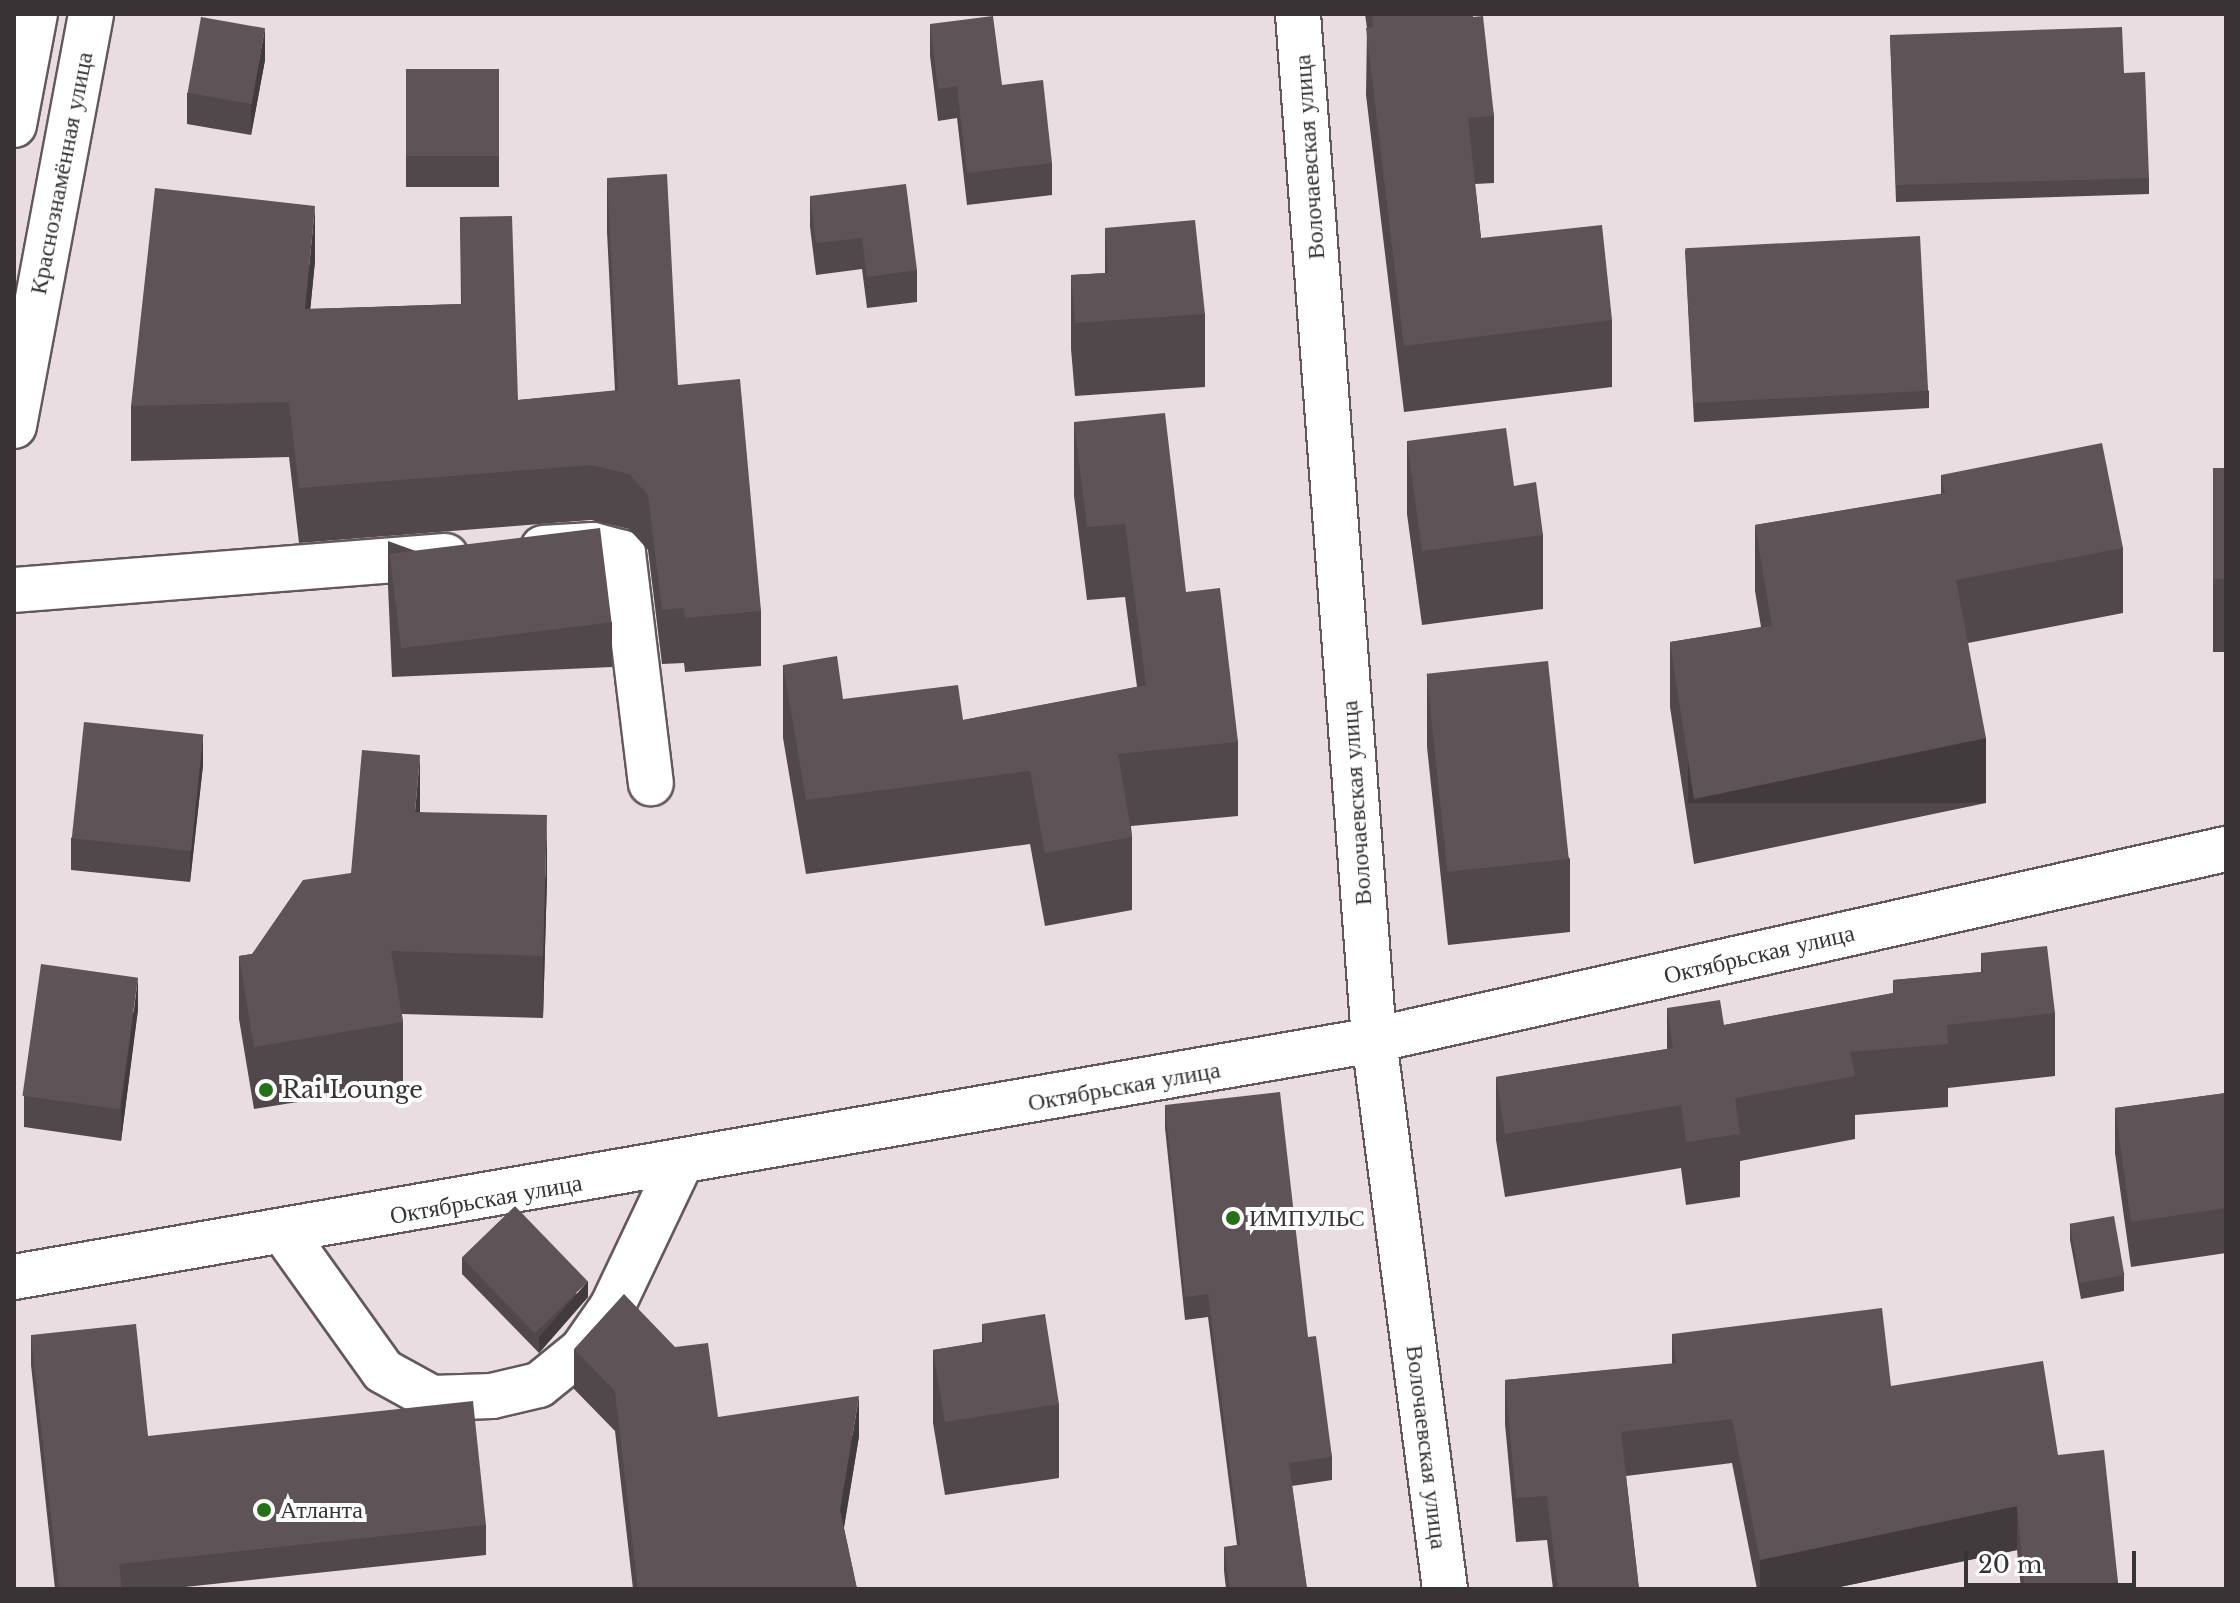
<!DOCTYPE html>
<meta charset="utf-8">
<style>
body{margin:0}
#map{position:relative;width:2240px;height:1603px;overflow:hidden;background:#e9dde2;font-family:"Libre Baskerville",serif}
div>[style]{position:absolute}
[style*='--x']{left:calc(var(--x)*1px);top:calc(var(--y)*1px);width:calc(var(--w)*1px);rotate:calc(var(--a)*1deg)}
.roads{filter:drop-shadow(2px 0 #63595d) drop-shadow(-2px 0 #63595d) drop-shadow(0 2px #63595d) drop-shadow(0 -2px #63595d)}
.minor>*{height:44px;margin:-22px;padding:0 22px;transform-origin:22px;border-radius:22px;background:#fff}
.highway>*{height:44px;margin:-22px;padding:0 22px;transform-origin:22px;border-radius:22px;background:#fff}
.wall>*{inset:0;background:#51484c;transform-origin:0 0}
.shaded-wall>*{inset:0;background:#423b3e;transform-origin:0 0}
.building>*{inset:0;background:#5e5458;transform-origin:0 0}
.dots>*{width:22px;height:22px;translate:-50% -50%;box-sizing:border-box;border:4px solid #fff;border-radius:50%}
span{translate:-50% -50%;white-space:nowrap;text-align:center;line-height:1.15;-webkit-text-stroke:8px #fff;paint-order:stroke}
.street-label{font-size:24px;color:#383335}
.poi-label{font-size:24px;color:#383335}
.left{translate:0 -50%;text-align:left}
.frame{position:absolute;inset:0;border:16px solid #383335;pointer-events:none}
.scale{position:absolute;left:1964px;top:1551px;width:172px;height:36px;box-sizing:border-box;border:4px solid #383335;border-top:0;padding-left:10px;font-size:24px;line-height:28px;white-space:nowrap;color:#383335;-webkit-text-stroke:6px #fff;paint-order:stroke}
</style>
<div id="map">
<div class="roads">
<div class="minor">
<i style="--x:1298;--y:14;--w:1029;--a:85.76"></i>
<i style="--x:1374;--y:1040;--w:554;--a:82.63"></i>
<i style="--x:543;--y:548;--w:50;--a:-3.4"></i>
<i style="--x:593;--y:545;--w:31;--a:15"></i>
<i style="--x:623;--y:553;--w:232;--a:83.1"></i>
<i style="--x:14;--y:590;--w:433;--a:-4.5"></i>
<i style="--x:285;--y:1234;--w:168;--a:54.4"></i>
<i style="--x:383;--y:1371;--w:56;--a:28.9"></i>
<i style="--x:432;--y:1398;--w:60;--a:-1.9"></i>
<i style="--x:492;--y:1396;--w:48;--a:-13.2"></i>
<i style="--x:539;--y:1385;--w:55;--a:-39.1"></i>
<i style="--x:582;--y:1350;--w:52;--a:-55.1"></i>
<i style="--x:612;--y:1307;--w:156;--a:-64.6"></i>
<i style="--x:14;--y:1277;--w:1380;--a:-9.89"></i>
<i style="--x:1374;--y:1040;--w:873;--a:-12.64"></i>
</div>
<div class="highway">
<i style="--x:14;--y:125;--w:113;--a:-79.3"></i>
<i style="--x:14;--y:426;--w:419;--a:-79.4"></i>
</div>
</div>
<div class="wall">
<i style="clip-path:polygon(1365px 14px,1472px 14px,1494px 116px,1494px 183px,1475px 184px,1481px 238px,1612px 320px,1612px 387px,1404px 412px,1366px 95px,1367px 28px)"></i>
<i style="clip-path:polygon(930px 24px,1052px 163px,1052px 195px,967px 205px,957px 118px,938px 121px,930px 56px)"></i>
<i style="clip-path:polygon(1890px 35px,2124px 73px,2149px 178px,2149px 194px,1896px 202px)"></i>
<i style="clip-path:polygon(265px 60px,251px 135px,187px 124px,187px 93px)"></i>
<i style="left:406px;top:69px;width:93px;height:118px"></i>
<i style="clip-path:polygon(607px 178px,678px 385px,761px 611px,761px 666px,685px 672px,684px 663px,662px 664px,648px 550px,629px 529px,591px 520px,299px 543px,289px 457px,131px 461px,131px 406px,315px 261px,310px 309px,461px 304px,460px 217px,518px 400px,615px 391px,607px 232px)"></i>
<i style="clip-path:polygon(810px 196px,917px 270px,917px 302px,867px 308px,862px 269px,816px 275px,810px 227px)"></i>
<i style="clip-path:polygon(1105px 228px,1205px 314px,1205px 387px,1075px 396px,1071px 349px,1071px 275px,1105px 273px)"></i>
<i style="clip-path:polygon(1685px 250px,1929px 391px,1929px 408px,1694px 422px)"></i>
<i style="clip-path:polygon(1074px 422px,1186px 592px,1238px 742px,1238px 816px,1131px 826px,1132px 837px,1132px 910px,1045px 926px,1030px 844px,806px 874px,783px 738px,783px 665px,843px 699px,963px 720px,1137px 687px,1125px 597px,1087px 600px,1074px 496px)"></i>
<i style="clip-path:polygon(1407px 441px,1514px 486px,1543px 535px,1543px 609px,1422px 625px,1407px 514px)"></i>
<i style="left:2213px;top:468px;width:13px;height:184px"></i>
<i style="clip-path:polygon(1941px 475px,2123px 548px,2123px 613px,1968px 643px,1986px 803px,1694px 864px,1670px 707px,1670px 642px,1761px 627px,1755px 591px,1755px 525px,1941px 494px)"></i>
<i style="clip-path:polygon(388px 541px,612px 622px,612px 667px,392px 677px,388px 586px)"></i>
<i style="clip-path:polygon(1427px 674px,1570px 859px,1570px 932px,1448px 945px,1427px 747px)"></i>
<i style="clip-path:polygon(203px 765px,190px 882px,71px 870px,71px 838px)"></i>
<i style="clip-path:polygon(420px 812px,547px 878px,543px 1018px,402px 1014px,403px 1022px,403px 1085px,254px 1109px,239px 1019px,239px 956px,252px 954px,351px 873px)"></i>
<i style="clip-path:polygon(1981px 953px,2055px 1013px,2055px 1076px,1948px 1088px,1948px 1107px,1855px 1115px,1855px 1139px,1740px 1161px,1740px 1197px,1686px 1205px,1681px 1168px,1505px 1197px,1496px 1140px,1496px 1077px,1667px 1049px,1667px 1008px,1724px 1025px,1893px 993px,1893px 980px,1981px 972px)"></i>
<i style="clip-path:polygon(138px 1009px,121px 1141px,24px 1127px,24px 1096px)"></i>
<i style="clip-path:polygon(2226px 1093px,2226px 1253px,2131px 1267px,2115px 1153px,2115px 1108px)"></i>
<i style="clip-path:polygon(1165px 1105px,1308px 1337px,1332px 1457px,1332px 1480px,1292px 1486px,1307px 1589px,1226px 1589px,1224px 1571px,1224px 1547px,1237px 1545px,1208px 1317px,1185px 1320px,1165px 1128px)"></i>
<i style="clip-path:polygon(2070px 1224px,2124px 1275px,2124px 1291px,2081px 1299px,2070px 1240px)"></i>
<i style="clip-path:polygon(462px 1258px,588px 1297px,539px 1353px,462px 1274px)"></i>
<i style="clip-path:polygon(982px 1324px,1059px 1404px,1059px 1478px,945px 1495px,933px 1423px,933px 1350px,982px 1342px)"></i>
<i style="clip-path:polygon(1672px 1334px,1891px 1386px,2058px 1455px,2118px 1582px,2118px 1589px,2021px 1589px,2017px 1550px,1830px 1589px,1757px 1589px,1732px 1463px,1626px 1476px,1639px 1589px,1553px 1589px,1547px 1540px,1516px 1542px,1505px 1424px,1505px 1380px,1672px 1364px)"></i>
<i style="clip-path:polygon(31px 1335px,148px 1436px,486px 1525px,486px 1555px,166px 1589px,55px 1589px,31px 1365px)"></i>
<i style="clip-path:polygon(574px 1349px,718px 1417px,859px 1436px,844px 1528px,857px 1589px,633px 1589px,615px 1431px,574px 1389px)"></i>
</div>
<div class="shaded-wall">
<i style="clip-path:polygon(265px 28px,265px 60px,251px 135px,251px 104px)"></i>
<i style="clip-path:polygon(315px 206px,315px 261px,305px 364px,305px 309px)"></i>
<i style="clip-path:polygon(203px 734px,203px 765px,190px 882px,190px 851px)"></i>
<i style="left:1986px;top:738px;width:65px;height:298px;rotate:90deg"></i>
<i style="clip-path:polygon(420px 755px,420px 818px,415px 812px)"></i>
<i style="clip-path:polygon(547px 815px,547px 878px,543px 1018px,543px 956px)"></i>
<i style="clip-path:polygon(138px 978px,138px 1009px,121px 1141px,121px 1109px)"></i>
<i style="clip-path:polygon(588px 1281px,588px 1297px,539px 1353px,539px 1337px)"></i>
<i style="clip-path:polygon(859px 1396px,859px 1436px,840px 1550px,840px 1510px)"></i>
<i style="clip-path:polygon(2017px 1506px,2017px 1550px,1830px 1589px,1760px 1589px,1760px 1560px)"></i>
</div>
<div class="building">
<i style="clip-path:polygon(1372px 14px,1472px 14px,1473px 17px,1483px 16px,1494px 116px,1468px 118px,1481px 238px,1602px 225px,1612px 320px,1404px 346px,1366px 28px,1373px 27px)"></i>
<i style="clip-path:polygon(993px 16px,1002px 85px,1043px 80px,1052px 163px,967px 173px,957px 86px,938px 89px,930px 24px)"></i>
<i style="left:201px;top:17px;width:65px;height:77px;rotate:10deg"></i>
<i style="clip-path:polygon(2122px 27px,2124px 73px,2145px 72px,2149px 178px,1896px 185px,1890px 35px)"></i>
<i style="left:406px;top:69px;width:93px;height:87px"></i>
<i style="clip-path:polygon(667px 174px,678px 385px,740px 379px,761px 611px,685px 618px,684px 608px,662px 610px,648px 495px,629px 474px,591px 465px,299px 488px,289px 402px,131px 406px,155px 188px,315px 206px,305px 309px,462px 304px,460px 217px,512px 216px,518px 400px,618px 390px,607px 178px)"></i>
<i style="clip-path:polygon(906px 184px,917px 270px,867px 277px,862px 238px,816px 243px,810px 196px)"></i>
<i style="clip-path:polygon(1195px 220px,1205px 314px,1075px 323px,1071px 275px,1108px 273px,1105px 228px)"></i>
<i style="left:1920px;top:236px;width:155px;height:235px;rotate:87deg"></i>
<i style="clip-path:polygon(1165px 413px,1186px 592px,1220px 588px,1238px 742px,1118px 754px,1132px 837px,1045px 853px,1030px 771px,806px 800px,783px 665px,837px 656px,843px 699px,958px 685px,963px 720px,1146px 685px,1125px 524px,1087px 527px,1074px 422px)"></i>
<i style="clip-path:polygon(1506px 428px,1514px 486px,1536px 482px,1543px 535px,1422px 551px,1407px 441px)"></i>
<i style="clip-path:polygon(2102px 443px,2123px 548px,1956px 580px,1986px 738px,1694px 799px,1670px 642px,1772px 626px,1755px 525px,1945px 493px,1941px 475px)"></i>
<i style="left:2213px;top:468px;width:13px;height:111px"></i>
<i style="left:600px;top:528px;width:95px;height:212px;rotate:83deg"></i>
<i style="left:1548px;top:661px;width:199px;height:122px;rotate:84deg"></i>
<i style="left:84px;top:722px;width:120px;height:117px;rotate:6deg"></i>
<i style="clip-path:polygon(362px 750px,420px 755px,415px 812px,547px 815px,543px 956px,391px 951px,403px 1022px,254px 1047px,239px 956px,252px 954px,303px 880px,351px 873px)"></i>
<i style="clip-path:polygon(2047px 946px,2055px 1013px,1947px 1025px,1948px 1044px,1850px 1052px,1855px 1076px,1735px 1098px,1740px 1134px,1686px 1142px,1681px 1105px,1505px 1134px,1496px 1077px,1673px 1048px,1667px 1008px,1720px 1000px,1724px 1025px,1894px 993px,1893px 980px,1983px 972px,1981px 953px)"></i>
<i style="left:41px;top:964px;width:98px;height:133px;rotate:8deg"></i>
<i style="clip-path:polygon(1280px 1092px,1308px 1337px,1316px 1336px,1332px 1457px,1289px 1463px,1307px 1589px,1230px 1589px,1224px 1547px,1240px 1545px,1208px 1294px,1185px 1297px,1165px 1105px)"></i>
<i style="clip-path:polygon(2226px 1093px,2226px 1208px,2131px 1222px,2115px 1108px)"></i>
<i style="left:515px;top:1206px;width:105px;height:74px;rotate:46deg"></i>
<i style="left:2114px;top:1216px;width:60px;height:45px;rotate:80deg"></i>
<i style="clip-path:polygon(624px 1294px,675px 1347px,708px 1343px,718px 1417px,859px 1396px,840px 1510px,857px 1589px,638px 1589px,615px 1391px,574px 1349px)"></i>
<i style="clip-path:polygon(1882px 1308px,1891px 1386px,2043px 1361px,2058px 1455px,2104px 1450px,2118px 1582px,2050px 1589px,2025px 1589px,2017px 1506px,1760px 1560px,1732px 1419px,1621px 1432px,1639px 1589px,1558px 1589px,1547px 1496px,1516px 1498px,1505px 1380px,1676px 1363px,1672px 1334px)"></i>
<i style="clip-path:polygon(1045px 1314px,1059px 1404px,945px 1422px,933px 1350px,984px 1342px,982px 1324px)"></i>
<i style="clip-path:polygon(136px 1324px,148px 1436px,473px 1401px,486px 1525px,119px 1564px,122px 1589px,59px 1589px,31px 1335px)"></i>
</div>
<div class="dots">
<i style="left:266px;top:1090px;background:#247117"></i>
<i style="left:1233px;top:1218px;background:#247117"></i>
<i style="left:264px;top:1510px;background:#247117"></i>
</div>
<div class="street-label">
<span style="left:1309px;top:157px;rotate:-94deg">Волочаевская улица</span>
<span style="left:61px;top:173px;rotate:-79deg">Краснознамённая улица</span>
<span style="left:1356px;top:803px;rotate:-94deg">Волочаевская улица</span>
<span style="left:1759px;top:954px;rotate:-13deg">Октябрьская улица</span>
<span style="left:1124px;top:1086px;rotate:-10deg">Октябрьская улица</span>
<span style="left:486px;top:1199px;rotate:-10deg">Октябрьская улица</span>
<span style="left:1427px;top:1447px;rotate:83deg">Волочаевская улица</span>
</div>
<div class="poi-label">
<span class="left" style="left:282px;top:1090px">Rai Lounge</span>
<span class="left" style="left:1249px;top:1218px">ИМПУЛЬС</span>
<span class="left" style="left:280px;top:1510px">Атланта</span>
</div>
<div class="frame"></div>
<div class="scale">20 m</div>
</div>
